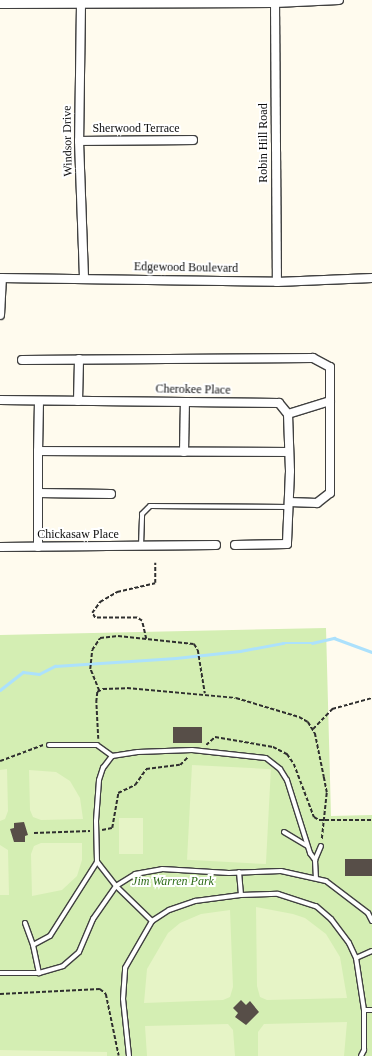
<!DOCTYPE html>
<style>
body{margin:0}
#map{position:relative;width:372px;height:1056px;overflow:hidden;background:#fffbee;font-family:"Times New Roman",serif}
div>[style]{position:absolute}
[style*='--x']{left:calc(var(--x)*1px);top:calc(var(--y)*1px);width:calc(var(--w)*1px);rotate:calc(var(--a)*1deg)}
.green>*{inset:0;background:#d4eeb3}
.pitch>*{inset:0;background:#e6f4c6;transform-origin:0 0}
.stream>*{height:2.5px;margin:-1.25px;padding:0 1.25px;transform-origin:1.25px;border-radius:1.25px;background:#ace1fc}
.building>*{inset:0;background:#574e48;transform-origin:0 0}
.path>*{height:1.5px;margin-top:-0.75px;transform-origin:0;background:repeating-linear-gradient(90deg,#2f2f2f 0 4px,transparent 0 6px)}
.roads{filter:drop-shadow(1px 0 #404040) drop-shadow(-1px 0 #404040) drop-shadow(0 1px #404040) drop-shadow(0 -1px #404040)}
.service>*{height:4px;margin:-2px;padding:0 2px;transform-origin:2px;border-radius:2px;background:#fff}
.minor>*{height:8px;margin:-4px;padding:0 4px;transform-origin:4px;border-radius:4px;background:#fff}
span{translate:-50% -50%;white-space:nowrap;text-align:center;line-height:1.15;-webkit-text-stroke:4px #fff;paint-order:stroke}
.street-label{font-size:12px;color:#0d0d0d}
.park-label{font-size:12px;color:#2c6b17;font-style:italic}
</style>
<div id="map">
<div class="green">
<i style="clip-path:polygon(326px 628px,331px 816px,372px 815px,372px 1056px,0 1056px,0 635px)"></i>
</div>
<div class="pitch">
<i style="left:192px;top:765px;width:79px;height:95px;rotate:3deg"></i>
<i style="clip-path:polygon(7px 769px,8px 811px,5px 819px,0 821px,0 770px)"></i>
<i style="clip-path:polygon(29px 770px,56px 772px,70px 781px,80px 798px,83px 819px,41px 820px,33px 817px,30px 810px)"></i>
<i style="left:119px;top:818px;width:24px;height:36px"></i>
<i style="clip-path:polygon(41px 843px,82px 843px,82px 860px,77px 876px,62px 890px,32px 896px,31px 854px,34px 846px)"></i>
<i style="clip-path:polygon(0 845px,8px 850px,9px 895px,0 895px)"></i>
<i style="clip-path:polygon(256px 907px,293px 914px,305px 918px,326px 934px,340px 957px,347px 998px,267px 1000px,260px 997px,257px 986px)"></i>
<i style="clip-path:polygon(230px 910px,233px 987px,230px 997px,223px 1000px,144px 1003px,147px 969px,168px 933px,180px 923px,201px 914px)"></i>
<i style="clip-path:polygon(347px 1022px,344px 1056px,258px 1056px,258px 1032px,264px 1024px)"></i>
<i style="clip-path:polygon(228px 1024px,233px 1030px,235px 1056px,147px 1056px,145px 1026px)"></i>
<i style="clip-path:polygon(0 1050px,107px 1052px,107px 1056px,0 1056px)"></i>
</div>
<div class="stream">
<i style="--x:0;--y:690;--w:29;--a:-38"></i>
<i style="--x:23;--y:672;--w:16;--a:7"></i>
<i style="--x:39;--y:674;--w:18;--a:-27"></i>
<i style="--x:55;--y:666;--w:121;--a:-3.8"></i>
<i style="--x:176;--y:658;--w:64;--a:-6.2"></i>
<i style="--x:240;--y:651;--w:44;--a:-10.5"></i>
<i style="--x:283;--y:643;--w:29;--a:0"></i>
<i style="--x:312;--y:643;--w:23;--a:-13"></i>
<i style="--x:334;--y:638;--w:40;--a:20.2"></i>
</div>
<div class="building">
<i style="left:202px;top:727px;width:16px;height:29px;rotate:90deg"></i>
<i style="clip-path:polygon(24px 822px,28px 835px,25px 836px,25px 842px,14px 842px,10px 829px,14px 828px,14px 823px)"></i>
<i style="left:372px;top:859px;width:17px;height:27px;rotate:90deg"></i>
<i style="clip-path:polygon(241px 1000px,246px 1005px,250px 1001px,259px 1012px,246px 1025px,235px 1017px,238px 1013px,233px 1008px)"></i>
</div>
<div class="path">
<i style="--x:146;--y:639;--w:18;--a:-103"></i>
<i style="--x:142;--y:621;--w:6;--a:-149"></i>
<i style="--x:137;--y:618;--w:42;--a:180"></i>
<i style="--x:95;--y:618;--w:6;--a:-121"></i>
<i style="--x:92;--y:613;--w:14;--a:-54"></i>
<i style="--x:100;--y:602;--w:20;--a:-30"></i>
<i style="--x:117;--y:592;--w:39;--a:-13"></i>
<i style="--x:155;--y:583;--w:20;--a:-90"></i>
<i style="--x:99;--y:691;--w:24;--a:-112"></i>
<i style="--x:90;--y:669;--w:19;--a:-84"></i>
<i style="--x:92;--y:650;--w:14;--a:-56"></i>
<i style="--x:100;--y:638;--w:18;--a:-6"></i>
<i style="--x:118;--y:636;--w:76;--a:6"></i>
<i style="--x:194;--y:644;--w:7;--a:56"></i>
<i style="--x:198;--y:650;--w:44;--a:80.8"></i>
<i style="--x:313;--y:729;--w:28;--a:-46"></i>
<i style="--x:332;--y:709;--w:41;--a:-15.4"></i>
<i style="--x:98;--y:739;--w:37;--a:-93"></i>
<i style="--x:96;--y:702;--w:10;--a:-84"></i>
<i style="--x:97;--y:692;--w:7;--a:-27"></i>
<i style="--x:103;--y:689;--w:24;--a:-2"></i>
<i style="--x:127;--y:688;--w:109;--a:5.2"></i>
<i style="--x:236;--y:698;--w:66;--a:16.8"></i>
<i style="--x:299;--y:717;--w:10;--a:29"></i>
<i style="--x:308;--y:722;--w:13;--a:58"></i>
<i style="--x:315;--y:733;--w:45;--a:78.4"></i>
<i style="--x:324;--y:777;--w:16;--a:79"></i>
<i style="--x:327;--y:793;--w:47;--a:96.1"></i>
<i style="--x:206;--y:745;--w:12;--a:-42"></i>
<i style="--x:215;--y:737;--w:59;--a:9.8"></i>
<i style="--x:273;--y:747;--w:16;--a:27"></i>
<i style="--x:287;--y:754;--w:12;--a:55"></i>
<i style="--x:294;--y:764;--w:57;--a:69.3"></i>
<i style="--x:314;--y:817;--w:6;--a:31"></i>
<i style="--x:319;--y:820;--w:53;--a:0"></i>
<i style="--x:0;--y:761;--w:46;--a:-20.4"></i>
<i style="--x:102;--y:830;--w:10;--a:-11"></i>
<i style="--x:112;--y:828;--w:36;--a:-80"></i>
<i style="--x:118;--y:793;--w:19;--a:-25"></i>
<i style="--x:135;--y:785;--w:19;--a:-55"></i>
<i style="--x:146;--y:769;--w:34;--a:-7"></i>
<i style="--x:180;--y:765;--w:11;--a:-45"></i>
<i style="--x:34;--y:833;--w:56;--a:-2"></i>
<i style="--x:0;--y:994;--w:100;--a:-2.9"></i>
<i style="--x:100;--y:989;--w:8;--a:40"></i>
<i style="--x:106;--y:994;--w:63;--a:78.2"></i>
</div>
<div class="roads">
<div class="service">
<i style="--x:141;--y:546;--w:32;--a:-88"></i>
<i style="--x:142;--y:514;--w:11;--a:-45"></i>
<i style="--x:150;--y:506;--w:139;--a:0.4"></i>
<i style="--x:49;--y:745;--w:48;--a:0"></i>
<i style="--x:97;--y:745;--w:19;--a:36"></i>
<i style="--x:284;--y:832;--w:27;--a:31"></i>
<i style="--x:315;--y:860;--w:15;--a:-67"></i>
<i style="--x:239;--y:872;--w:23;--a:85"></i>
<i style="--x:152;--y:921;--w:50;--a:-135.8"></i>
<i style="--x:116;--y:886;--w:31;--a:-128"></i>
<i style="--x:97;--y:862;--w:41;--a:-91.4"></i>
<i style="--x:96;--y:821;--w:41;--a:-85.8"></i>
<i style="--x:99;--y:780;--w:13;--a:-72"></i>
<i style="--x:103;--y:768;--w:15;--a:-53"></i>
<i style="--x:112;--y:756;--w:26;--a:-9"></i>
<i style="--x:138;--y:752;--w:54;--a:-2.1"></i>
<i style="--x:192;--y:750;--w:74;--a:6.2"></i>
<i style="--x:266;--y:758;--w:18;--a:38"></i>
<i style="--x:280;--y:769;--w:13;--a:58"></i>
<i style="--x:287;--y:780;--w:77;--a:72.5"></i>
<i style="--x:310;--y:853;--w:9;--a:54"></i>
<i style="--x:315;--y:860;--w:18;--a:87"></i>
<i style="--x:25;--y:923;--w:23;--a:70"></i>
<i style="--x:33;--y:945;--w:29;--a:78"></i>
<i style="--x:33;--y:945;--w:19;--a:-28"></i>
<i style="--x:50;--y:936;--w:88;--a:-57.6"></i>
<i style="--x:0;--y:973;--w:39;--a:0"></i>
<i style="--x:39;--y:973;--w:25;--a:-16"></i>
<i style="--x:63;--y:966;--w:21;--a:-41"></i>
<i style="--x:79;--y:952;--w:36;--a:-67"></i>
<i style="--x:93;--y:919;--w:40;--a:-55.1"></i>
<i style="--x:116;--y:886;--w:22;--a:-32"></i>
<i style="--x:135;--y:874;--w:27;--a:-10"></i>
<i style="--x:162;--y:869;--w:67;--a:3.4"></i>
<i style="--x:229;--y:873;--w:52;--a:-2.2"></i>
<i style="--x:281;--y:871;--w:46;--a:12.5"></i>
<i style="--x:326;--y:881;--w:53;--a:37.3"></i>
<i style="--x:368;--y:913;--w:9;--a:63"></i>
<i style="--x:364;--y:1010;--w:8;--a:0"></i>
<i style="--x:129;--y:1056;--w:57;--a:-96"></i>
<i style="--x:123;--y:999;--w:31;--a:-86"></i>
<i style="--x:125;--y:968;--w:54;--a:-60.1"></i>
<i style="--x:152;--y:921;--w:20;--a:-33"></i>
<i style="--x:169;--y:910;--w:28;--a:-19"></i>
<i style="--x:195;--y:901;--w:46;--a:-7.4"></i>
<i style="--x:241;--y:895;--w:37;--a:-2"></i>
<i style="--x:278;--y:894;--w:40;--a:18"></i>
<i style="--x:316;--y:906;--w:20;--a:41"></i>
<i style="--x:331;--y:919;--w:30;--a:53"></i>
<i style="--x:349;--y:943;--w:17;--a:65"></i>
<i style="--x:361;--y:1056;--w:7;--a:-63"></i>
<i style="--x:364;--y:1050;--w:40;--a:-90"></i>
<i style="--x:364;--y:1010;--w:53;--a:-98.7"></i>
<i style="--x:356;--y:958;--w:17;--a:-24"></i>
</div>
<div class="minor">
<i style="--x:275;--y:3;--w:279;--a:89.6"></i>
<i style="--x:0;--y:4;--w:275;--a:-0.2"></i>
<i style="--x:275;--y:3;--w:64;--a:-2.7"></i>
<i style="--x:81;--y:4;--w:137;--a:90.8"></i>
<i style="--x:79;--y:141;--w:138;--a:87.9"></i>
<i style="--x:79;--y:141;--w:114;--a:-0.5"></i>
<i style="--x:0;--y:278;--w:277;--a:0.8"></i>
<i style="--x:277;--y:282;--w:95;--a:-2.4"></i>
<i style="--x:0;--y:315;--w:37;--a:-87"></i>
<i style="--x:22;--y:360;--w:291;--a:-0.4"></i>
<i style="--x:313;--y:358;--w:19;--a:28"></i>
<i style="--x:330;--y:367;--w:34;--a:90"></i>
<i style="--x:330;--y:401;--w:44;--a:162.8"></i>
<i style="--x:0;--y:400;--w:279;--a:0.6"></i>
<i style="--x:279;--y:403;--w:14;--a:51"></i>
<i style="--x:288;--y:414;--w:57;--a:88"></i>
<i style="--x:290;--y:471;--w:73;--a:92.4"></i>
<i style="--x:287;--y:544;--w:52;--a:178.9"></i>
<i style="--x:39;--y:401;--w:50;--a:91.1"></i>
<i style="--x:38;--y:451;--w:251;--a:0.2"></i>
<i style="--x:78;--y:401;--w:42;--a:-88.6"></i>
<i style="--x:184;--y:452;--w:50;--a:-88.9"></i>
<i style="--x:38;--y:493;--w:73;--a:0.8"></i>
<i style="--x:289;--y:502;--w:28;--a:2"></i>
<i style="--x:317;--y:503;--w:16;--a:-38"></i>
<i style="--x:330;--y:493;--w:92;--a:-90"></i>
<i style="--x:0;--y:547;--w:216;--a:-0.5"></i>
<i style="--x:38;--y:547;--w:96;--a:-90"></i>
</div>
</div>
<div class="street-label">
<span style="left:136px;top:129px">Sherwood Terrace</span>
<span style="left:68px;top:141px;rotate:-91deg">Windsor Drive</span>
<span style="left:264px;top:143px;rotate:-90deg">Robin Hill Road</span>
<span style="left:186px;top:268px;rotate:1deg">Edgewood Boulevard</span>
<span style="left:193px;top:390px;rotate:1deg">Cherokee Place</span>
<span style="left:78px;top:535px">Chickasaw Place</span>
</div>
<div class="park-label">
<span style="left:173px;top:882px">Jim Warren Park</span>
</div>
</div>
